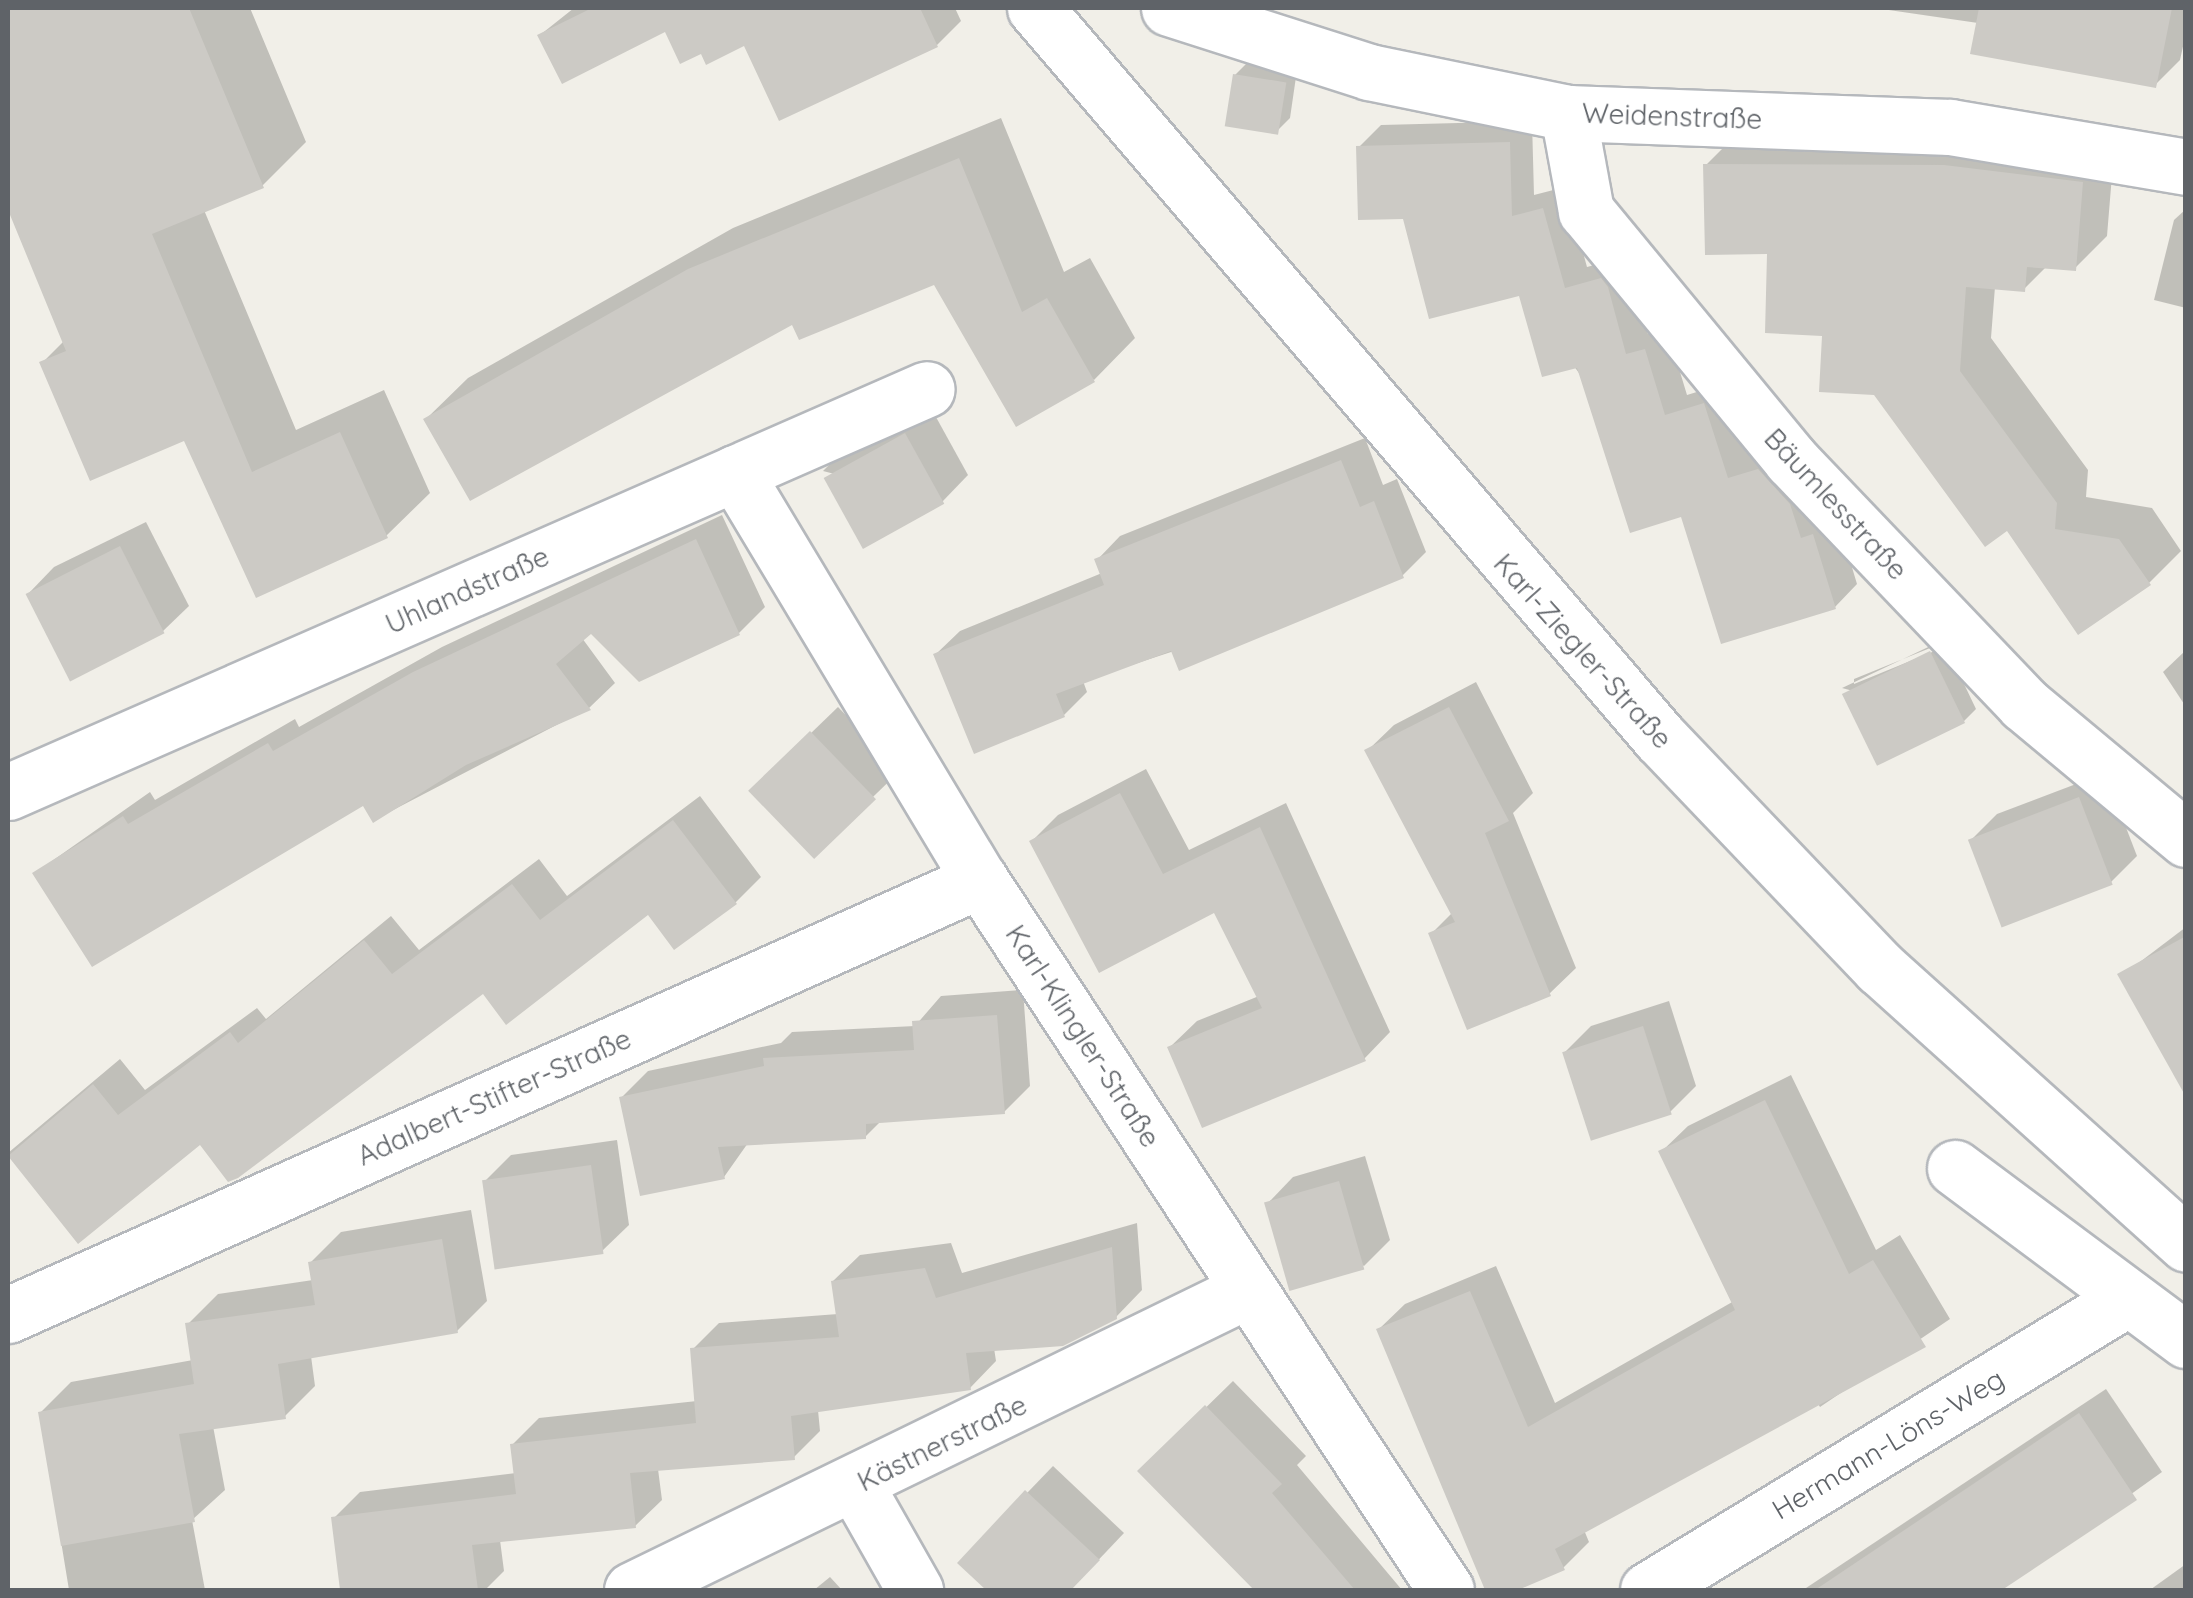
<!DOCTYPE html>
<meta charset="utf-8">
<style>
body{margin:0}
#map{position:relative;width:2193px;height:1598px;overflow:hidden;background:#f1efe8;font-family:Quicksand,sans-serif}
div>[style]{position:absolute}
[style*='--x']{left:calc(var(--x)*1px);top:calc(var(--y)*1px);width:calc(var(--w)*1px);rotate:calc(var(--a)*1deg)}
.shadow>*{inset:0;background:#0003;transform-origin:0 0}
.building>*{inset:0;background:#cccac5;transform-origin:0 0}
.roads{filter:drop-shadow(2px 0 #b5b8bc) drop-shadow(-2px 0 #b5b8bc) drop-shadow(0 2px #b5b8bc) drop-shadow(0 -2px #b5b8bc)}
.street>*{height:55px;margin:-27.5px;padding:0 27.5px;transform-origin:27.5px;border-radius:27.5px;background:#fff}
.secondary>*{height:55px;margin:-27.5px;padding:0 27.5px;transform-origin:27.5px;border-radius:27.5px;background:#fff}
span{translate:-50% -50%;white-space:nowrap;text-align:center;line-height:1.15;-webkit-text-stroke:9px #fff;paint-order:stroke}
.street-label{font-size:28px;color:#5f6368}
.frame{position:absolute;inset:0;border:10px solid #5f6368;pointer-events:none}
</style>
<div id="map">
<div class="shadow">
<i style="clip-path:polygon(8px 8px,250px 8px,306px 142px,262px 186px,204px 210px,296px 430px,384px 390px,430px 493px,386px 536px,257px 595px,185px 438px,42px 363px,64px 341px,8px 204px,8px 118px,19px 106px,8px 82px)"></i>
<i style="clip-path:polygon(574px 8px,724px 8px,700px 37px,666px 29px,540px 35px)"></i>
<i style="clip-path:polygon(774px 8px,955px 8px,961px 21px,937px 45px,766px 11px)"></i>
<i style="clip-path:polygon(1875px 8px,2186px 8px,2186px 33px,2180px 60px,2155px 85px,1978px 23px)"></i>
<i style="clip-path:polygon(1248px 62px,1297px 70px,1290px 118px,1277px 131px,1235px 75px)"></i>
<i style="clip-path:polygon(1001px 118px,1064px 272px,1090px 258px,1135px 338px,1094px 380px,935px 282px,426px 419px,468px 378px,733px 228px)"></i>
<i style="clip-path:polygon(1532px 121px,1534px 195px,1565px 187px,1587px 267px,1624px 257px,1648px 334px,1667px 329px,1687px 395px,1726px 383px,1750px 457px,1781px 448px,1836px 514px,1857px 584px,1835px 607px,1683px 514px,1520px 293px,1405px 216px,1359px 147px,1381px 125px)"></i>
<i style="clip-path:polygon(1738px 133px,2114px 151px,2107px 236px,2075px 268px,2047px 266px,2024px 289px,1995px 287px,1991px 338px,2088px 470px,2086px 497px,2152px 508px,2181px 551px,2149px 583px,2008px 528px,1875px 393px,1706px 165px)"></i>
<i style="clip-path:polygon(2186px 209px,2186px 308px,2154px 300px,2174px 220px)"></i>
<i style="clip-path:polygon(931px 408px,968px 475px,942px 502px,823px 471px,849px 445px)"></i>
<i style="clip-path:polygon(1365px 438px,1383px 485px,1397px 479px,1426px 552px,1402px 576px,1083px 681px,1087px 692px,1064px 715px,936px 654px,960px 631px,1102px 573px,1097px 560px,1120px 536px)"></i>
<i style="clip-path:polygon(722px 515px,765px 607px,739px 633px,591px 630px,582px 638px,615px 683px,589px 708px,374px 820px,364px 802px,35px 873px,150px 792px,155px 800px,295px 719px,299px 727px,442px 647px)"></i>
<i style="clip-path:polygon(146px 522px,189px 606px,162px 632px,28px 594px,54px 567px)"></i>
<i style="clip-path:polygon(evenodd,1943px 640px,1976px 709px,1964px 721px,1842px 688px,1943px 640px,1940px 644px,1942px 648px,1854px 684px,1854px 679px,1940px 644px)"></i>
<i style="clip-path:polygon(2186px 650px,2186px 707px,2163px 672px)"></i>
<i style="clip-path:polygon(1476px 682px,1533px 793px,1513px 813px,1576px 968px,1549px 994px,1431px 934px,1453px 912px,1367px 751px,1394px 725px)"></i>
<i style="left:838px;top:707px;width:89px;height:121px;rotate:46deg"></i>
<i style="clip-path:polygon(1146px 769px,1189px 850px,1286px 803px,1390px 1032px,1364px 1059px,1170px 1047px,1197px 1021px,1259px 996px,1215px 909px,1032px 841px,1058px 815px)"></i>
<i style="clip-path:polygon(2105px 773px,2137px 856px,2111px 882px,1971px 840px,1997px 814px)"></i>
<i style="clip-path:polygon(700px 796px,761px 877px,735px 903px,648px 911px,483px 991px,200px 1141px,78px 1240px,8px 1153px,120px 1059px,145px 1090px,257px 1008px,266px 1019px,391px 916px,419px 950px,539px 859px,567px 896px)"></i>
<i style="clip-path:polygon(2186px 927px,2186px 1042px,2128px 971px)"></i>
<i style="clip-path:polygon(1023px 990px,1030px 1086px,1004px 1112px,881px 1121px,865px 1137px,748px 1143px,724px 1177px,622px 1097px,648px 1071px,781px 1043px,792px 1032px,915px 1026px,941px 996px)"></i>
<i style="clip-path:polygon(1669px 1001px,1696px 1086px,1670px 1112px,1565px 1052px,1591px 1026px)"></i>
<i style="clip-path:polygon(1791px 1075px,1876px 1250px,1900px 1235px,1950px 1319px,1820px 1407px,1815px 1399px,1584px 1530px,1589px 1542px,1563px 1568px,1488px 1590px,1378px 1330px,1405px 1304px,1496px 1266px,1555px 1403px,1734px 1301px,1661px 1152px,1688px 1126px)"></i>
<i style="clip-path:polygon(617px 1140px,629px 1225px,602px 1251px,485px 1181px,511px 1155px)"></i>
<i style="clip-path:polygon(1365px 1156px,1390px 1240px,1364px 1266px,1267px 1204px,1293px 1177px)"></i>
<i style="clip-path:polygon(471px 1210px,487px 1301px,457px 1331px,311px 1356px,315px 1386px,285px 1416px,213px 1426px,225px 1490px,192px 1520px,205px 1590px,69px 1590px,40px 1413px,71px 1382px,193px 1360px,188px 1324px,218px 1294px,313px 1280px,310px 1263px,341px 1232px)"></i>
<i style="clip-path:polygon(1137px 1223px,1142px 1290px,1116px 1317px,994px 1348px,996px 1361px,970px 1388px,818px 1410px,820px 1431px,794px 1457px,658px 1469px,662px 1500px,635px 1526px,500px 1540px,504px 1571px,485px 1590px,343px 1590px,334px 1518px,360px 1492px,516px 1473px,512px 1445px,539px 1418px,697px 1401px,693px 1349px,719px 1323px,838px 1314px,833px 1281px,860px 1255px,951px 1243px,962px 1273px)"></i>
<i style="clip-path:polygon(1233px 1381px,1306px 1456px,1297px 1465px,1402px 1590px,1258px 1590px,1141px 1471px)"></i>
<i style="clip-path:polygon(2106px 1389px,2162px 1472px,1997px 1590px,1803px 1590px)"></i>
<i style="clip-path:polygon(1053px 1466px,1124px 1533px,1070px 1590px,990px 1590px,960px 1563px)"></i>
<i style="clip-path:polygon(2186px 1564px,2186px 1590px,2150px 1590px,2154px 1587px)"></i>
<i style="clip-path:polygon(830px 1577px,842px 1590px,814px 1590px)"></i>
</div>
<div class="building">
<i style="clip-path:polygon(8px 8px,189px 8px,264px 188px,152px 234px,252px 472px,340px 432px,388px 538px,256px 598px,184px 441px,90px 481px,39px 362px,66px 351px,8px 210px)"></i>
<i style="clip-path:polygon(592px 8px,920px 8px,938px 47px,779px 121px,744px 46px,706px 65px,701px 54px,680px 64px,665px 32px,562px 84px,537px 35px)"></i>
<i style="clip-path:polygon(1979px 8px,2172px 8px,2156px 88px,1970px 54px)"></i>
<i style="left:1233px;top:74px;width:54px;height:53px;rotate:9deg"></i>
<i style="clip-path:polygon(1510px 142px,1512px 216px,1543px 208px,1565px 288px,1601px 278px,1608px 287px,1626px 354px,1645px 349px,1665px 415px,1704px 403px,1728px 478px,1758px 469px,1790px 504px,1801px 538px,1813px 534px,1836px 609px,1721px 644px,1681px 517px,1630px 533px,1577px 368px,1542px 377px,1519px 296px,1429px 319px,1403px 219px,1358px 220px,1356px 146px)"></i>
<i style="clip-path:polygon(959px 158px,1022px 312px,1047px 298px,1095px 382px,1016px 427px,934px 285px,799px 340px,792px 325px,470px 501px,423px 419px,688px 269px)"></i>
<i style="clip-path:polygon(1703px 164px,1944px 165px,2083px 182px,2076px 271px,2027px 267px,2025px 292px,1966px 287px,1960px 371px,2057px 503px,2055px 529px,2119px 539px,2151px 585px,2078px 635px,2007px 531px,1985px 547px,1874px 395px,1819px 392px,1822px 336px,1765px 333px,1767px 254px,1705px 255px)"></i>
<i style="left:905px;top:433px;width:81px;height:93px;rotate:61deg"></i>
<i style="clip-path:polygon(1341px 460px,1360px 507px,1374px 501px,1404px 578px,1179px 671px,1171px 651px,1056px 694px,1065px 717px,974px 754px,933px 654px,1104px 585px,1094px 559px)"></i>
<i style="clip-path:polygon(696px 539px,740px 635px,639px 682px,591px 634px,556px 664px,591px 710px,466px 765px,373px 823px,363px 806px,92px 967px,32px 873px,123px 816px,128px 824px,268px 743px,273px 751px,413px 672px)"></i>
<i style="left:120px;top:546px;width:98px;height:106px;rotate:63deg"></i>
<i style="left:1930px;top:651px;width:80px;height:98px;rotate:64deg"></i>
<i style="clip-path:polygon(1449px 707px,1509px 821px,1485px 833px,1551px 996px,1467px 1030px,1428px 933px,1455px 922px,1364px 750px)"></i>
<i style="left:810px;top:731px;width:95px;height:86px;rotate:46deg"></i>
<i style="clip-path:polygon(1120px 793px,1163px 874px,1260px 827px,1366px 1061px,1202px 1128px,1167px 1047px,1262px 1008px,1214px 913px,1099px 973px,1029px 841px)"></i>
<i style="left:2079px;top:797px;width:94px;height:119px;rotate:69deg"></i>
<i style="clip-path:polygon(673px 820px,737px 904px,674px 950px,648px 915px,506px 1025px,483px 994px,238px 1178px,228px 1182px,200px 1145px,78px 1244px,8px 1156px,93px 1084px,118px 1115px,230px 1032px,238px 1043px,364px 940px,392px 974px,512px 884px,540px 920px)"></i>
<i style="clip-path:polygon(2186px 936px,2186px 1097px,2117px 974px)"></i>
<i style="clip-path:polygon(997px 1015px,1005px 1114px,866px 1124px,866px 1139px,718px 1147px,725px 1179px,640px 1196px,619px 1097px,764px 1066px,763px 1058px,914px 1050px,912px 1021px)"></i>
<i style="left:1643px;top:1026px;width:93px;height:85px;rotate:72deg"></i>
<i style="clip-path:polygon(1765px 1100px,1849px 1274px,1873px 1260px,1926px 1347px,1555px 1549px,1565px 1570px,1518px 1590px,1485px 1590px,1376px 1329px,1470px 1291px,1528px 1427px,1735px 1310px,1658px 1151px)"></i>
<i style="left:591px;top:1165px;width:90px;height:110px;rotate:82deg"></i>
<i style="left:1339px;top:1181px;width:92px;height:78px;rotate:74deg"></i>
<i style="clip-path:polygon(442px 1239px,458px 1333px,278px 1364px,286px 1419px,179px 1434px,195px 1522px,61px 1546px,38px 1412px,194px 1384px,185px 1323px,315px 1305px,308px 1262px)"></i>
<i style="clip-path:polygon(1112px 1247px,1117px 1319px,1063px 1346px,966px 1353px,971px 1390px,791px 1416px,795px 1460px,630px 1473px,636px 1528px,472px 1545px,478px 1590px,340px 1590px,331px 1517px,516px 1494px,510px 1444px,696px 1423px,690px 1348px,839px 1337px,831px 1281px,925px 1268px,936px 1298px)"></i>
<i style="clip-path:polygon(1205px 1405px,1282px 1484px,1272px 1493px,1355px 1590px,1254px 1590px,1137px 1471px)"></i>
<i style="clip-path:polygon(2079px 1413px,2137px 1500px,2002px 1590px,1815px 1590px)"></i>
<i style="clip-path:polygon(1025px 1490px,1100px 1560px,1071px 1590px,986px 1590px,957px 1563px)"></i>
</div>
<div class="roads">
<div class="street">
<i style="--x:1169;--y:8;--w:210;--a:17.7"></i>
<i style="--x:1369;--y:72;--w:203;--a:11.6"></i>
<i style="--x:1568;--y:113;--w:382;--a:2.1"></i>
<i style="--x:1950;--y:127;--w:239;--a:9.6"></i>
<i style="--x:1568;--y:113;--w:100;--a:79.6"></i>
<i style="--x:1586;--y:211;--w:323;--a:50.5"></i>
<i style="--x:1791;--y:460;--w:337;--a:46.3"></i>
<i style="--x:2024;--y:704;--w:211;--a:39.8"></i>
<i style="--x:735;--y:473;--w:475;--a:59"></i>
<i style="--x:980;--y:880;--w:849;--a:56.72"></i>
<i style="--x:8;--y:792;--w:1003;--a:-23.68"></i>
<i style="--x:1955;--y:1168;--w:288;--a:36.7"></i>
<i style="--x:8;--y:1315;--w:1065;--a:-24.11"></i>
<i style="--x:856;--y:1486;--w:120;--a:60.4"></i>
<i style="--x:632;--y:1590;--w:685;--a:-25.97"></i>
<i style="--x:1648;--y:1590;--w:562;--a:-31.31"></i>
</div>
<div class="secondary">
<i style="--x:1035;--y:8;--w:961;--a:49.43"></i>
<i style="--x:1660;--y:738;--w:318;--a:46.3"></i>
<i style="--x:1880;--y:968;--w:412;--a:42"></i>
</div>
</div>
<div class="street-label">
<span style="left:1672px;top:116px;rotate:2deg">Weidenstraße</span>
<span style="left:1836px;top:504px;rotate:47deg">Bäumlesstraße</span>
<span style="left:467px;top:590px;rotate:-24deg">Uhlandstraße</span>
<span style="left:1583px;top:651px;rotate:48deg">Karl-Ziegler-Straße</span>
<span style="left:1083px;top:1036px;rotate:57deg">Karl-Klingler-Straße</span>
<span style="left:494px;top:1097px;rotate:-24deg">Adalbert-Stifter-Straße</span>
<span style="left:942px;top:1443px;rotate:-26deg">Kästnerstraße</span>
<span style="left:1888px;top:1444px;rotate:-31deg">Hermann-Löns-Weg</span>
</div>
<div class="frame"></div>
</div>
